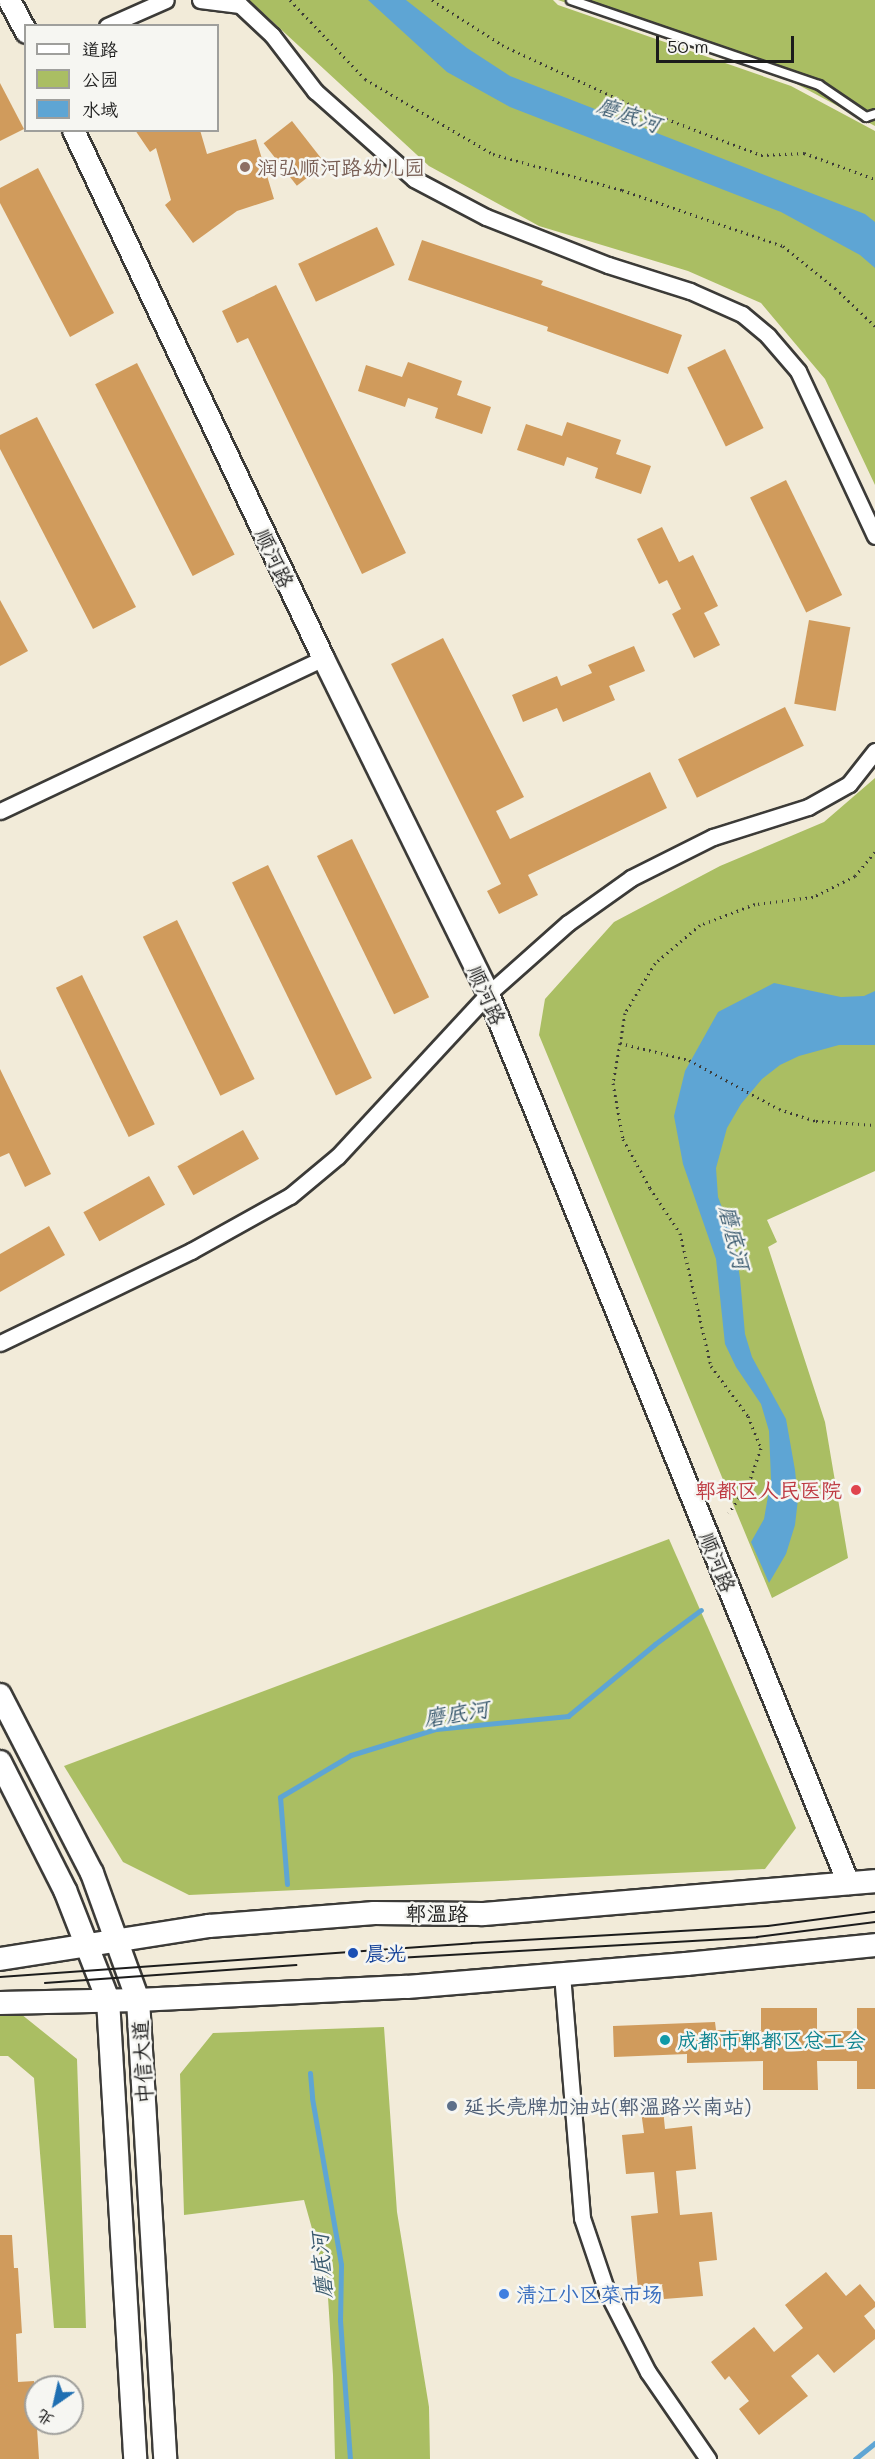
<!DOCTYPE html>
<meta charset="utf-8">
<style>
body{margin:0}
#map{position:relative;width:875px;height:2459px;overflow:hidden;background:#f2ebd9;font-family:Mali,"LXGW WenKai TC",sans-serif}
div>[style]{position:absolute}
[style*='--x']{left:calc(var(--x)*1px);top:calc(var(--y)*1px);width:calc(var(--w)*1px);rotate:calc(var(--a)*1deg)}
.green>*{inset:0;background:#aabe63}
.water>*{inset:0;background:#5ea5d4}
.stream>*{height:5px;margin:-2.5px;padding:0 2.5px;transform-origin:2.5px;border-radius:2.5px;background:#5ea5d4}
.building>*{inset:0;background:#d09b5c;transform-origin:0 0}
.path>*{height:3px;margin-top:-1.5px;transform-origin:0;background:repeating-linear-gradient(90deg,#3c3b38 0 1.5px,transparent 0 6px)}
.roads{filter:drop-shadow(2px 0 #3c3b38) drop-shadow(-2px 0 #3c3b38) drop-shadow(0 2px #3c3b38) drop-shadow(0 -2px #3c3b38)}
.lane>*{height:8px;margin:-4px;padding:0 4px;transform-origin:4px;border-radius:4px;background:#fff}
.street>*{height:15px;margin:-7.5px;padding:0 7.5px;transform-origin:7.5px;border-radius:7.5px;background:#fff}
.secondary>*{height:21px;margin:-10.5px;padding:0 10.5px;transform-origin:10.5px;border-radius:10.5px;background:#fff}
.primary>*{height:22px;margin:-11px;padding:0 11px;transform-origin:11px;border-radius:11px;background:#fff}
.tram>*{height:1.5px;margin:-0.75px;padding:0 0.75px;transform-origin:0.75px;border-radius:0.75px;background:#1c1c1c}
.dots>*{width:16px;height:16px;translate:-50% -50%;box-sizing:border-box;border:3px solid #f6f6f2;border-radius:50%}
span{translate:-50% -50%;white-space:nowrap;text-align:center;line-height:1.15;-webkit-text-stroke:5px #f6f6f2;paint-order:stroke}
.education-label{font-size:21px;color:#785e54}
.left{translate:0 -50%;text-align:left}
.street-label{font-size:21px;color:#1c1c1c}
.health-label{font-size:21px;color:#be3a42}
.right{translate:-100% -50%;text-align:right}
.transit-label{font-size:21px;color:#164399}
.culture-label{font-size:21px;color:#0d838f}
.service-label{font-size:21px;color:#4e5e75}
.shop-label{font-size:21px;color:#366cbe}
.water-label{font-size:22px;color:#3a5a6f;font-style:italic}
.legend{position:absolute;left:24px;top:24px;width:195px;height:108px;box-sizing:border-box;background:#f6f6f2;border:2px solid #9f9f9c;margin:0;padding:8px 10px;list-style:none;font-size:18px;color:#1c1c1c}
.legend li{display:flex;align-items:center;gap:12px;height:30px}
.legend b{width:30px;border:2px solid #9f9f9c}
.north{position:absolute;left:24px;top:2375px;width:60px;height:60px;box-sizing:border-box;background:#f6f6f2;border:2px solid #9f9f9c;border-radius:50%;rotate:214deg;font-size:16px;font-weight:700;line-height:24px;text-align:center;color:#1c1c1c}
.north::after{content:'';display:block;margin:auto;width:21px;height:27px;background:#1f6fb2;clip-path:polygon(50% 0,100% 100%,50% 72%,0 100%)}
.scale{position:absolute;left:656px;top:36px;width:138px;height:27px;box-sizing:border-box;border:3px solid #1c1c1c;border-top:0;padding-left:8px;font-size:18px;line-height:21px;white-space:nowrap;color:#1c1c1c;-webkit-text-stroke:4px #f6f6f2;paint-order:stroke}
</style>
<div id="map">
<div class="green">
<i style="clip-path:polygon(249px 0,553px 0,558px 5px,791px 86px,875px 131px,875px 485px,825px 379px,761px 303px,688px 271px,539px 226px,429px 166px)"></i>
<i style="clip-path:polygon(558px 0,875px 0,875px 126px,793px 82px)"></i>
<i style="clip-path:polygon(875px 778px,875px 1171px,767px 1220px,777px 1242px,768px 1247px,825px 1422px,848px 1558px,772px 1598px,539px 1035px,545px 999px,614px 922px,720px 866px,824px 822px)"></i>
<i style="clip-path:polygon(669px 1539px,796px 1828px,765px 1869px,189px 1895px,123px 1862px,64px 1766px)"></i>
<i style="clip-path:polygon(21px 2014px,77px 2059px,86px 2328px,54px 2328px,34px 2078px,8px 2056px,0 2056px,0 2015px)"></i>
<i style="clip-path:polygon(384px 2027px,397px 2212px,429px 2407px,430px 2459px,335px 2459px,333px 2375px,327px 2282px,304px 2200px,184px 2215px,180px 2074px,213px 2033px)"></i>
</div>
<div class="water">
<i style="clip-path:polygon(368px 0,406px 0,467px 48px,510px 76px,865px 214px,875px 222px,875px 268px,860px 255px,781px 212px,510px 107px,447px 72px)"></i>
<i style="clip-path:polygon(774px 983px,841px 997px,864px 996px,875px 991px,875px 1045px,839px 1045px,799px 1056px,780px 1065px,762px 1079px,741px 1104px,727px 1128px,716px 1168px,718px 1197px,733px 1236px,740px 1278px,745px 1334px,752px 1357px,786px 1419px,795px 1470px,798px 1499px,795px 1525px,786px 1554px,769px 1583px,751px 1542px,764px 1519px,771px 1479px,769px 1431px,761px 1404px,736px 1367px,725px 1344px,716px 1259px,683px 1164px,674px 1116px,685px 1071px,718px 1012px)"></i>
</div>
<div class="stream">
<i style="--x:287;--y:1884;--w:87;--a:-94.6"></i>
<i style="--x:280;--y:1797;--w:82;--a:-30.6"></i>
<i style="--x:351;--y:1755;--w:89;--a:-17"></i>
<i style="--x:436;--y:1729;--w:133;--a:-5.6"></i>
<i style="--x:568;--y:1716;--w:113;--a:-39.6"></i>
<i style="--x:655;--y:1644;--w:57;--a:-36.5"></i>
<i style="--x:310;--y:2073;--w:25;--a:85"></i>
<i style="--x:312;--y:2098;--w:169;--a:80.1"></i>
<i style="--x:341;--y:2265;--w:55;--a:91"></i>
<i style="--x:340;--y:2320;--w:139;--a:85.9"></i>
<i style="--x:855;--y:2459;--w:26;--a:-39"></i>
</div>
<div class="building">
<i style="clip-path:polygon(0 83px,24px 129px,0 141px)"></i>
<i style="left:292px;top:121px;width:54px;height:36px;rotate:52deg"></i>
<i style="clip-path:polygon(135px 130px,200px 130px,207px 154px,256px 139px,274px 199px,237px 211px,193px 243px,165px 205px,171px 200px,156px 148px,150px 152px)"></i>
<i style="clip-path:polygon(38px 168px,114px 313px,70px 337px,0 203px,0 188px)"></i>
<i style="left:377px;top:227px;width:42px;height:87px;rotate:65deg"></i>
<i style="clip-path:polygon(422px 240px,543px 281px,541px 285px,682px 335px,668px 374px,547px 331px,548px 327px,408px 280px)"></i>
<i style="clip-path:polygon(276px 285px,406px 553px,362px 574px,248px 338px,237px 343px,222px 311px)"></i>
<i style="left:725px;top:349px;width:88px;height:42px;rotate:64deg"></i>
<i style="clip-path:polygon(408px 362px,462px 381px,457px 395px,491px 407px,482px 434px,435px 418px,438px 408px,408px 398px,405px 407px,358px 391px,366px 365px,402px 377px)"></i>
<i style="left:137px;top:363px;width:215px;height:47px;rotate:63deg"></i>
<i style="clip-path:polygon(37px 417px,136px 607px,93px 629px,0 449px,0 435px)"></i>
<i style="clip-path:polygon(567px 422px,621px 440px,616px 454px,651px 466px,641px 494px,595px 478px,598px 468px,567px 457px,564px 466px,517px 450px,526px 424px,562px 436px)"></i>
<i style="left:786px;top:480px;width:128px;height:40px;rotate:64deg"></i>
<i style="clip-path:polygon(662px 527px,679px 562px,693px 555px,718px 606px,704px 613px,720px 645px,694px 658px,672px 614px,681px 609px,667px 580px,659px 584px,637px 539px)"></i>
<i style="clip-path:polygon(0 600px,28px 651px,0 666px)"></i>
<i style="left:809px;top:620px;width:42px;height:85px;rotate:10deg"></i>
<i style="clip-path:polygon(443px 638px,524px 797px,496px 811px,510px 839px,650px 772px,667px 808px,528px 875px,538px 895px,499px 914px,487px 891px,501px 884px,391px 664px)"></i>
<i style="clip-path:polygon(634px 646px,645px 671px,609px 686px,615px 700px,563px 722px,557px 708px,523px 722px,512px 695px,557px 676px,561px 686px,592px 673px,588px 665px)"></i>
<i style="left:785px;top:707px;width:43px;height:119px;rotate:64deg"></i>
<i style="left:352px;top:839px;width:176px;height:39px;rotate:64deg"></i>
<i style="left:268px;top:865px;width:237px;height:40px;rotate:64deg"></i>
<i style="left:177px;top:920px;width:177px;height:38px;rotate:64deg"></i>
<i style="left:82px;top:975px;width:166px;height:29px;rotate:64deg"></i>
<i style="clip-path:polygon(0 1069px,51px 1174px,25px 1187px,9px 1153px,0 1157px)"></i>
<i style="left:243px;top:1130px;width:33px;height:75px;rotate:61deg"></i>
<i style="left:149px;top:1176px;width:33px;height:75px;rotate:61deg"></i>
<i style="clip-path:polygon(49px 1226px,65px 1255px,0 1292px,0 1254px)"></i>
<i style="clip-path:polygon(761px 2008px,817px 2008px,817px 2031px,857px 2031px,857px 2008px,875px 2008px,875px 2089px,857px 2089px,857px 2061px,817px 2061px,818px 2090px,763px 2090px,763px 2061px,687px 2063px,687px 2054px,614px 2057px,613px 2026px,715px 2022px,716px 2030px,761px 2030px)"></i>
<i style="clip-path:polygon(663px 2109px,665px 2129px,692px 2126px,696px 2169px,676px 2171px,680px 2215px,712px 2212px,717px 2260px,699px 2262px,703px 2296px,664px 2299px,662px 2285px,638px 2288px,631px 2216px,658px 2213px,654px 2172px,626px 2174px,622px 2135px,644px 2133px,641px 2111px)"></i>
<i style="clip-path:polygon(0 2235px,12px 2235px,14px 2268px,18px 2268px,22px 2333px,16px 2334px,18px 2382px,34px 2381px,39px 2459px,0 2459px)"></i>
<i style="clip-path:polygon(826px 2272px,846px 2296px,860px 2284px,875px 2302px,875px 2307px,864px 2316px,875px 2330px,875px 2339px,834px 2373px,818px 2354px,791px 2376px,808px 2396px,759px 2435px,739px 2409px,749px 2401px,729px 2376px,725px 2380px,711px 2362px,754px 2327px,774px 2352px,803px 2328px,785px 2305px)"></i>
</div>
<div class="path">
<i style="--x:290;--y:0;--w:109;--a:46.5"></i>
<i style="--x:365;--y:79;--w:148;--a:30.4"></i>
<i style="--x:493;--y:154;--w:134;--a:15.6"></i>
<i style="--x:622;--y:190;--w:170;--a:19.2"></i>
<i style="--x:783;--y:246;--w:67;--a:38.9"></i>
<i style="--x:835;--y:288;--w:55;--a:43.5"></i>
<i style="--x:432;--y:0;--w:83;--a:32.7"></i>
<i style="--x:502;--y:45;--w:150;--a:24.9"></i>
<i style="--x:638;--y:108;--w:132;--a:20.9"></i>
<i style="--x:761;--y:155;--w:43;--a:-2.7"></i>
<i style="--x:804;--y:153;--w:76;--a:20.1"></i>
<i style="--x:875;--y:852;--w:31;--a:130"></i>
<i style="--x:855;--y:876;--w:47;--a:153.4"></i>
<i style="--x:813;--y:897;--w:58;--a:173.1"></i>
<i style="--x:755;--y:904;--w:59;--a:159.1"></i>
<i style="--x:700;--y:925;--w:59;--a:139.8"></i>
<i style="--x:655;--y:963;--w:58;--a:121"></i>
<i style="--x:625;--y:1013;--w:30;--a:99"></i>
<i style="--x:620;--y:1043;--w:71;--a:13.8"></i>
<i style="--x:689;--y:1060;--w:102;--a:28.6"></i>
<i style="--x:779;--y:1109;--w:39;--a:18"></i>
<i style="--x:816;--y:1121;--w:59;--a:3.9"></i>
<i style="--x:620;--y:1043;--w:41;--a:99.9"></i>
<i style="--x:613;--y:1083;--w:57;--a:79.9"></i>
<i style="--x:623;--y:1139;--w:56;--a:61.1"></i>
<i style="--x:650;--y:1188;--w:54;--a:56.3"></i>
<i style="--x:680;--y:1233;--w:137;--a:76.9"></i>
<i style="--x:711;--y:1366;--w:62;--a:53.5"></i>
<i style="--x:748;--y:1416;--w:35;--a:68"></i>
<i style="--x:761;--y:1448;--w:37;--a:109"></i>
<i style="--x:749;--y:1483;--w:36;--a:124"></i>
</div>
<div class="roads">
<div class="lane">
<i style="--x:571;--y:0;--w:262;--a:18.9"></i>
<i style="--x:819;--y:85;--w:57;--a:34.2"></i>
<i style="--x:866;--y:117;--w:9;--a:-18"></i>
</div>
<div class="street">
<i style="--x:200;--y:0;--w:40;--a:7.1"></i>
<i style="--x:240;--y:5;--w:44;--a:43.2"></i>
<i style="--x:272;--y:35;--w:71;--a:52.5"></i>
<i style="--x:315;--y:91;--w:132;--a:41.6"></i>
<i style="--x:414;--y:179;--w:81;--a:27.8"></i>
<i style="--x:486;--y:217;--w:131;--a:21.5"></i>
<i style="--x:608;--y:265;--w:86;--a:17.6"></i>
<i style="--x:690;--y:291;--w:57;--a:23.9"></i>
<i style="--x:742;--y:314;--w:34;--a:40"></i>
<i style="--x:768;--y:336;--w:46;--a:49.4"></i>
<i style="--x:798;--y:371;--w:182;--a:65"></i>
<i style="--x:107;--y:26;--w:64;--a:-23.8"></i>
<i style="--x:0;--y:811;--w:357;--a:-25.3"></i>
<i style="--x:0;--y:1343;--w:212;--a:-25.7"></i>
<i style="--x:191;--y:1251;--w:113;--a:-29.1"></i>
<i style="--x:290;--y:1196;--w:62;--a:-39.8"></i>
<i style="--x:338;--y:1156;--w:221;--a:-47.2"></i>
<i style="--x:488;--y:994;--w:107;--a:-41.6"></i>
<i style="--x:568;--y:923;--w:77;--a:-35.5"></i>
<i style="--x:631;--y:878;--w:92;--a:-26.6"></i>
<i style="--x:713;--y:837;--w:100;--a:-17.5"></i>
<i style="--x:808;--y:807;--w:47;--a:-29.3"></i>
<i style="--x:849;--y:784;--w:42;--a:-51.8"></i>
<i style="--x:562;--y:1974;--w:245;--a:85.3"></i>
<i style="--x:582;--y:2218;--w:78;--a:71.3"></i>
<i style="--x:607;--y:2292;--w:90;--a:62.9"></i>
<i style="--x:648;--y:2372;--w:106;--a:55.4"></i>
</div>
<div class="secondary">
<i style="--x:9;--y:0;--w:36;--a:62"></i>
<i style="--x:73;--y:130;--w:584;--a:64.66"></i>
<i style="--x:323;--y:658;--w:374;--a:63.8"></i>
<i style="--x:488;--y:994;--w:959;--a:67.95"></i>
</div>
<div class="primary">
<i style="--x:0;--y:1695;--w:200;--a:62.7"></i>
<i style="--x:92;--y:1873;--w:135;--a:70.1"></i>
<i style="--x:138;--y:2000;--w:460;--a:86.6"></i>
<i style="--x:0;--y:1762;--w:144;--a:63.1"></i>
<i style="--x:65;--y:1890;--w:118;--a:68.6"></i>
<i style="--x:108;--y:2000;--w:460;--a:86.6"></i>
<i style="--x:0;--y:1959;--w:212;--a:-9"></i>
<i style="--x:209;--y:1926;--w:166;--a:-4.5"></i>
<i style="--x:374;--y:1913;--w:109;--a:0.5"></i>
<i style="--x:483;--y:1914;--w:393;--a:-4.8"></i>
<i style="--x:0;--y:2003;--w:138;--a:-1.2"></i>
<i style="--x:138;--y:2000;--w:269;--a:-2.8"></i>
<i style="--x:407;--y:1987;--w:280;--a:-4.7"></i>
<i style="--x:686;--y:1964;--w:190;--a:-5.7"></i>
</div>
</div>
<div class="tram">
<i style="--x:380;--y:1959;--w:378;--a:-3.3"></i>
<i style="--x:757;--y:1937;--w:119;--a:-7.2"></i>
<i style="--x:0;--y:1977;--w:473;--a:-4.1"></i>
<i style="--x:472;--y:1943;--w:296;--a:-3.3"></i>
<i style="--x:768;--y:1926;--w:108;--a:-7.5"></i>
<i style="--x:45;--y:1983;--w:252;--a:-4.1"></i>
</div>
<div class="dots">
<i style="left:245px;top:167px;background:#8d6e63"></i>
<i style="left:856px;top:1490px;background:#e0444e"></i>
<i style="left:353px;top:1953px;background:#1a4fb4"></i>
<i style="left:665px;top:2040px;background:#0f9aa8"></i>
<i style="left:452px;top:2106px;background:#5c6f8a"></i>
<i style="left:504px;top:2294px;background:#3f7fe0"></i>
</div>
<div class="education-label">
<span class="left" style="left:257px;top:167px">润弘顺河路幼儿园</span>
</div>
<div class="street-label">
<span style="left:275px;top:558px;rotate:65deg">顺河路</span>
<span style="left:487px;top:995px;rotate:66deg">顺河路</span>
<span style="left:718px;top:1562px;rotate:68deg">顺河路</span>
<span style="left:437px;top:1913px;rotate:1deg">郫温路</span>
<span style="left:142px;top:2062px;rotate:-93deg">中信大道</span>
</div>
<div class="health-label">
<span class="right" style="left:842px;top:1490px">郫都区人民医院</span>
</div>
<div class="transit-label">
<span class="left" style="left:365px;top:1953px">晨光</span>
</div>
<div class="culture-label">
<span class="left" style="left:677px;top:2040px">成都市郫都区总工会</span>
</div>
<div class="service-label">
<span class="left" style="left:464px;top:2106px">延长壳牌加油站(郫温路兴南站)</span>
</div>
<div class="shop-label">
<span class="left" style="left:516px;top:2294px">清江小区菜市场</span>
</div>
<div class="water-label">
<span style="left:629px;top:114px;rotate:19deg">磨底河</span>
<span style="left:735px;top:1237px;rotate:76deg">磨底河</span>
<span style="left:456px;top:1713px;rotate:-9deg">磨底河</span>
<span style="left:321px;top:2266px;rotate:-94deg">磨底河</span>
</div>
<ul class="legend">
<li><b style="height:8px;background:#fff"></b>道路</li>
<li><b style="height:16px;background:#aabe63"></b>公园</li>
<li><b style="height:16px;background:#5ea5d4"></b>水域</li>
</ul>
<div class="north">北</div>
<div class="scale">50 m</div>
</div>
